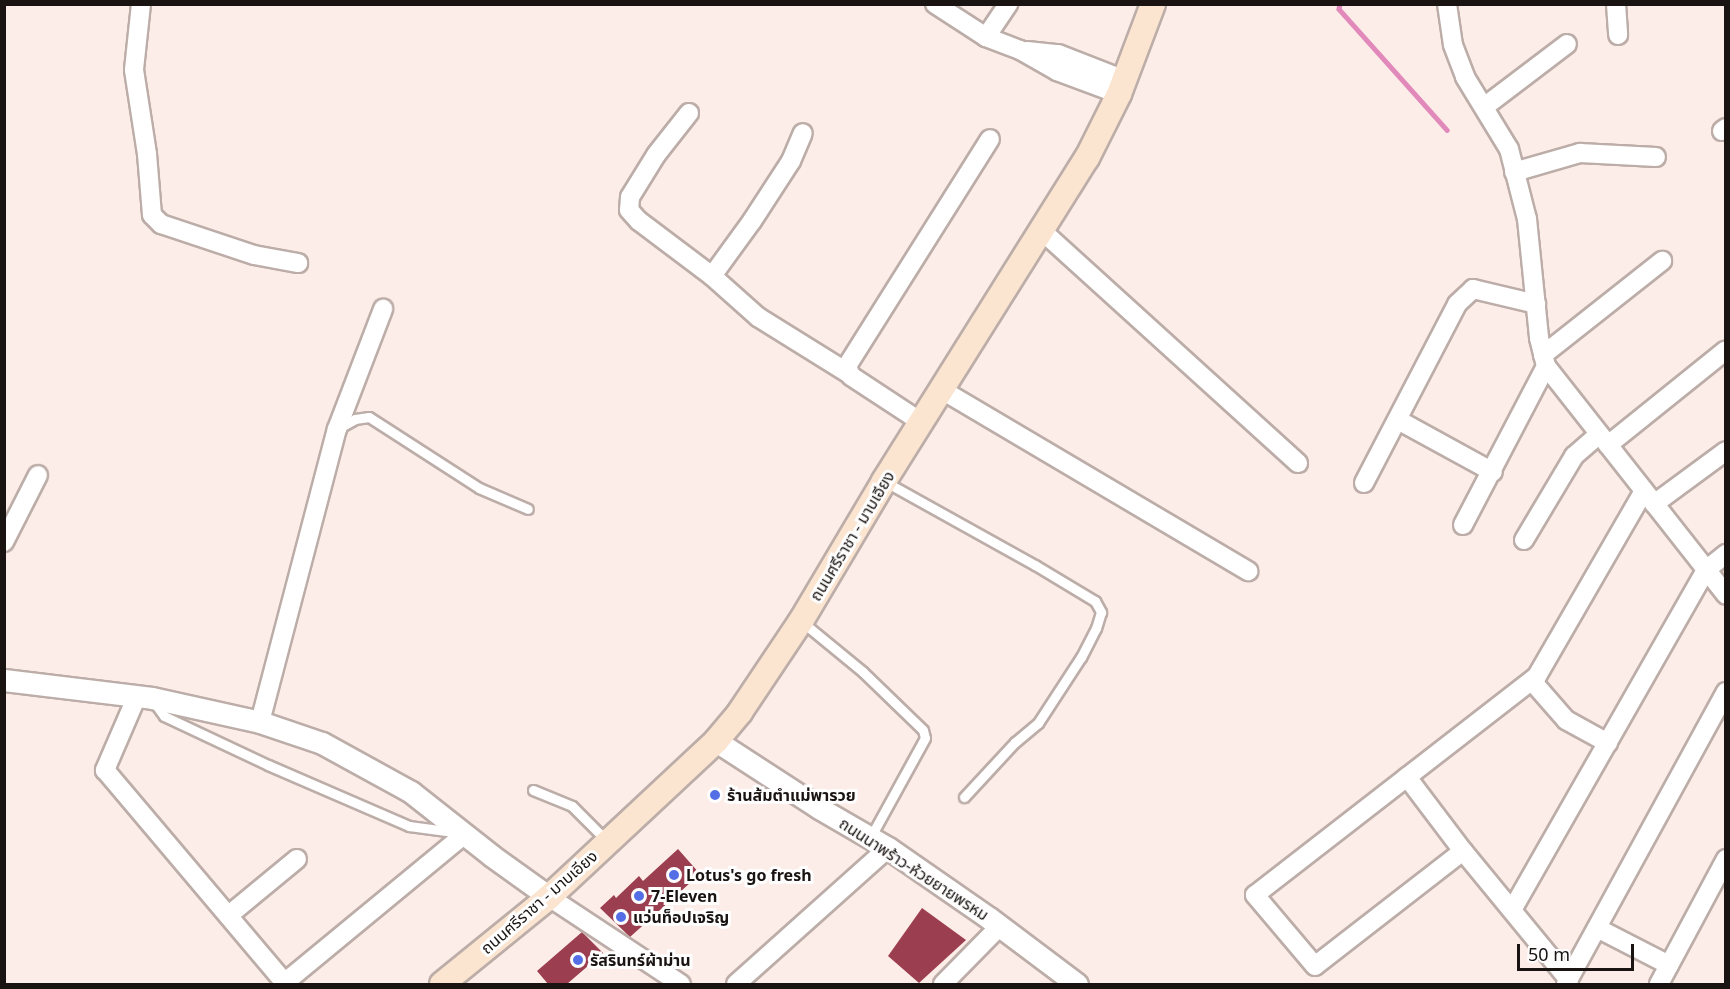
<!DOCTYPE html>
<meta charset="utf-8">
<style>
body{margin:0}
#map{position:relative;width:1730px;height:989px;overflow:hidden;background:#fdede8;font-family:"Noto Sans","Noto Sans Thai",sans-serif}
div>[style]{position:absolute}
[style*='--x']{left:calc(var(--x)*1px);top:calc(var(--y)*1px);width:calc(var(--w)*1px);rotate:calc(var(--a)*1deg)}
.stream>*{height:4.5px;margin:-2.25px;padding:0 2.25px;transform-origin:2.25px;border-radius:2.25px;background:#e189bb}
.building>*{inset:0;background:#9b3f50}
.roads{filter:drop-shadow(2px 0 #bcada8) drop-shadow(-2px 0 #bcada8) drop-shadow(0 2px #bcada8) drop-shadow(0 -2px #bcada8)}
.service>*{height:9px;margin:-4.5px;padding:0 4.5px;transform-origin:4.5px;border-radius:4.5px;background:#fff}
.minor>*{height:18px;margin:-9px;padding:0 9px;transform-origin:9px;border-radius:9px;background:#fff}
.tertiary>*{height:21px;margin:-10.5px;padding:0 10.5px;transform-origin:10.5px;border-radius:10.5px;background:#fff}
.secondary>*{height:24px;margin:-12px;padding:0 12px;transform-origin:12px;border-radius:12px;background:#fbe5d1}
.dots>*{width:16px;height:16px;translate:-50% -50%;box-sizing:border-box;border:3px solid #fefefe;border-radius:50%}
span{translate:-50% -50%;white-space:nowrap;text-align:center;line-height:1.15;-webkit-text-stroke:6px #fefefe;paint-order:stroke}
.street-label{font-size:16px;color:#191312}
.poi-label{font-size:16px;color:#191312;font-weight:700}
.left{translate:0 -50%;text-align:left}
.frame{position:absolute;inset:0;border:6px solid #191312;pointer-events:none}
.scale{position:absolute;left:1517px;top:944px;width:117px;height:27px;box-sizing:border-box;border:3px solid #191312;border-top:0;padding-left:8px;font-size:18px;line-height:21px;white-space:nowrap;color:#191312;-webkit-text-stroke:4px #fefefe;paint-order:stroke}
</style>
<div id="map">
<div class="stream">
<i style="--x:1340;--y:4;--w:5;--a:101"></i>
<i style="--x:1339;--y:9;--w:162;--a:48.2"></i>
</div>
<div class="building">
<i style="clip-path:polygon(678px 849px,700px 874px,630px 937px,600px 908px,614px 895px,616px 898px,639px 876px,643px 881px)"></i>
<i style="clip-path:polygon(922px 908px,966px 940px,919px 983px,888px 956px)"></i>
<i style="clip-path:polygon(582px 932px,603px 953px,567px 984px,548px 984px,537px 971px)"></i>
</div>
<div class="roads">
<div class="service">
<i style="--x:339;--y:428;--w:18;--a:-29"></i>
<i style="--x:355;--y:419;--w:14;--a:-8"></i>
<i style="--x:369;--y:417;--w:131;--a:32.8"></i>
<i style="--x:479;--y:488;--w:53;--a:23.2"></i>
<i style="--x:884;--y:481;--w:173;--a:29.1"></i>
<i style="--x:1035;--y:565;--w:70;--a:31"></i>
<i style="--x:1095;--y:601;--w:13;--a:61"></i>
<i style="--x:1101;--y:612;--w:17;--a:107"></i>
<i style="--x:1096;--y:628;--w:33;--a:117"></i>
<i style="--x:1081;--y:657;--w:79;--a:123.1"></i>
<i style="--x:1038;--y:723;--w:30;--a:140"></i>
<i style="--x:1015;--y:742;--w:75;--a:132.8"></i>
<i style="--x:801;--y:621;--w:80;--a:39.4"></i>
<i style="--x:863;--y:672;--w:83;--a:44"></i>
<i style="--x:923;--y:730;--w:8;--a:76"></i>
<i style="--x:925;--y:738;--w:114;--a:118.8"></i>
<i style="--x:154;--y:702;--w:17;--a:54"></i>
<i style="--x:164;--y:716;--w:115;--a:25.2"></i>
<i style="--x:268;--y:765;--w:154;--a:23.4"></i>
<i style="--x:409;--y:826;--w:45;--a:7.6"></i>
<i style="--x:533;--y:790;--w:42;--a:22.3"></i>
<i style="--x:572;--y:806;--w:51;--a:45"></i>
</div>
<div class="minor">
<i style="--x:141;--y:4;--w:66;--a:96.1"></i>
<i style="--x:134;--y:70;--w:85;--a:81.2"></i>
<i style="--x:147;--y:154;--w:61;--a:85.3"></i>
<i style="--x:152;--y:215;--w:13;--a:45"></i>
<i style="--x:161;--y:224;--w:98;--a:18.4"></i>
<i style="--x:254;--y:255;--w:45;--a:10.3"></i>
<i style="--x:935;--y:4;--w:61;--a:32.9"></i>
<i style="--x:986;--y:37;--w:36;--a:21"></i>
<i style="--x:1020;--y:50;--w:43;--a:29.6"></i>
<i style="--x:1057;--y:71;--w:66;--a:20.4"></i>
<i style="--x:1447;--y:4;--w:41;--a:81.7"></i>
<i style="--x:1453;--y:45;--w:34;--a:69"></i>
<i style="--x:1465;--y:77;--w:84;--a:58.6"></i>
<i style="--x:1509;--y:149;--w:72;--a:75.6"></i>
<i style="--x:1527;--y:219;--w:120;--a:84.2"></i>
<i style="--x:1539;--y:338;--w:29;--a:76"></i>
<i style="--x:1546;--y:366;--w:291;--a:51.8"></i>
<i style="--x:1616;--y:4;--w:31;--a:86"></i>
<i style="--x:986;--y:37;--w:40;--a:-56"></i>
<i style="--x:1027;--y:51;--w:31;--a:6"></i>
<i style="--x:1058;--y:54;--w:72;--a:21.2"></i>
<i style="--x:1484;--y:107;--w:104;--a:-37.2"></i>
<i style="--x:689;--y:113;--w:53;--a:128.2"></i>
<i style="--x:656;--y:155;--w:49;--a:121.8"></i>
<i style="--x:630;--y:197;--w:13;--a:94"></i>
<i style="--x:629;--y:210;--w:15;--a:48"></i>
<i style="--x:639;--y:221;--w:91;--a:37"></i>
<i style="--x:712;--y:276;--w:62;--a:41.7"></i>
<i style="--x:758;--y:317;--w:106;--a:31.9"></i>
<i style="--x:1722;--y:131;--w:5;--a:-37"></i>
<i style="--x:1514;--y:172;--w:69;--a:-16.1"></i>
<i style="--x:1580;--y:153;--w:76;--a:3"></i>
<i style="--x:1041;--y:230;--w:347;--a:42.2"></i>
<i style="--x:712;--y:276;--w:68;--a:-54"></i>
<i style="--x:752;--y:221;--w:72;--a:-57"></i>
<i style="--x:791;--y:161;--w:30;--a:-67"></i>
<i style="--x:1543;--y:355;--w:152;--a:-38.3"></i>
<i style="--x:942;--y:390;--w:356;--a:30.6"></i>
<i style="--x:1398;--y:420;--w:108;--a:28.7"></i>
<i style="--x:921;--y:422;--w:84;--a:-146.7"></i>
<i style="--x:851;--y:376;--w:11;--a:-112"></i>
<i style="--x:847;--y:366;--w:268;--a:-57.8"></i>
<i style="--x:1608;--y:445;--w:151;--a:-38.8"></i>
<i style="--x:1364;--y:483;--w:202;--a:-62.5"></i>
<i style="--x:1457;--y:304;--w:22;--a:-43"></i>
<i style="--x:1473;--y:289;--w:65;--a:13.4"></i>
<i style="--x:1654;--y:504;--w:89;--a:-36.4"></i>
<i style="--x:1463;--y:525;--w:179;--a:-62.4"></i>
<i style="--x:1524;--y:540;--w:98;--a:-59.2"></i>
<i style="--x:1574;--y:456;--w:33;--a:-41"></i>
<i style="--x:4;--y:542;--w:75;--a:-63.1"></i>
<i style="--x:1532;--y:681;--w:52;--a:48.9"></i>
<i style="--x:1566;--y:720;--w:48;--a:28.7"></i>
<i style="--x:137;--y:696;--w:81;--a:113.4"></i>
<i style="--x:105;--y:770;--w:279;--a:49.8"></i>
<i style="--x:260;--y:722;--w:303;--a:-75.3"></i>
<i style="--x:337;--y:429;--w:129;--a:-69"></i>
<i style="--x:1407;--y:777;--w:93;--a:52.9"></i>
<i style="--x:1463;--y:851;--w:167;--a:50.6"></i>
<i style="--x:1463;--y:851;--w:187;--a:142.2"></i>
<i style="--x:1315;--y:966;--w:93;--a:-130.2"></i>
<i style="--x:1255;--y:895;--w:357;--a:-37.8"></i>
<i style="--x:1537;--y:676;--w:214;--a:-60"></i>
<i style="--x:549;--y:897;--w:158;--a:33.4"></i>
<i style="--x:1512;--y:910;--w:391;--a:-60.3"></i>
<i style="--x:1706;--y:570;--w:26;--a:-39"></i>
<i style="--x:229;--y:915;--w:88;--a:-39.5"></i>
<i style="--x:1597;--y:928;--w:81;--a:27.2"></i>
<i style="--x:283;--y:984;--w:236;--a:-39.5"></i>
<i style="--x:736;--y:984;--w:204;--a:-41.8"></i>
<i style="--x:943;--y:984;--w:81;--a:-45.5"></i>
<i style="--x:1566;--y:984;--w:333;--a:-61.3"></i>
<i style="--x:1659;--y:984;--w:142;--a:-61.8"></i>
</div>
<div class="tertiary">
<i style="--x:4;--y:680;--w:149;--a:6.9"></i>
<i style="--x:152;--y:698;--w:111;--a:12.5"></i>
<i style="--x:260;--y:722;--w:65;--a:18.7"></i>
<i style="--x:322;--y:743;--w:102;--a:28.8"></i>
<i style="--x:411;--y:792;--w:103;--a:38.3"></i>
<i style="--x:492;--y:856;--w:70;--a:35.7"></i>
<i style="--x:716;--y:741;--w:123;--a:33"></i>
<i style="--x:819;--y:808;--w:80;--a:30.1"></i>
<i style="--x:888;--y:848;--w:123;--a:34.7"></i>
<i style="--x:989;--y:918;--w:110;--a:36.9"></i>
</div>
<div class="secondary">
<i style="--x:442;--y:984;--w:138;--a:-39.1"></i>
<i style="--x:549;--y:897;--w:229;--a:-43"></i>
<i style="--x:716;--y:741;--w:38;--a:-50"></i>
<i style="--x:740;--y:712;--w:110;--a:-56.2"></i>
<i style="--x:801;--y:621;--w:163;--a:-59.3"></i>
<i style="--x:884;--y:481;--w:381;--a:-57.9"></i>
<i style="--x:1087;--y:158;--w:72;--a:-63.4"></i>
<i style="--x:1119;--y:94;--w:96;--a:-69.3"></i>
</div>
</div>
<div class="dots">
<i style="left:715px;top:795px;background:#546fe5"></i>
<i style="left:674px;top:875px;background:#546fe5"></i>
<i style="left:639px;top:896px;background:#546fe5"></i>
<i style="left:621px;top:917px;background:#546fe5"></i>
<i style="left:578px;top:960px;background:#546fe5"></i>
</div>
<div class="street-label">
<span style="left:852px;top:536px;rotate:-59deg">ถนนศรีราชา - มาบเอียง</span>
<span style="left:914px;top:869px;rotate:33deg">ถนนนาพร้าว-ห้วยยายพรหม</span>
<span style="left:539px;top:902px;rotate:-41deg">ถนนศรีราชา - มาบเอียง</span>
</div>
<div class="poi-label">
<span class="left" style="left:727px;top:795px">ร้านส้มตำแม่พารวย</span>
<span class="left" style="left:686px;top:875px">Lotus's go fresh</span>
<span class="left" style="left:651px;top:896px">7-Eleven</span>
<span class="left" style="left:633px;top:917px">แว่นท็อปเจริญ</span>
<span class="left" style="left:590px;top:960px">รัสรินทร์ผ้าม่าน</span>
</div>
<div class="frame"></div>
<div class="scale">50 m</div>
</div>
